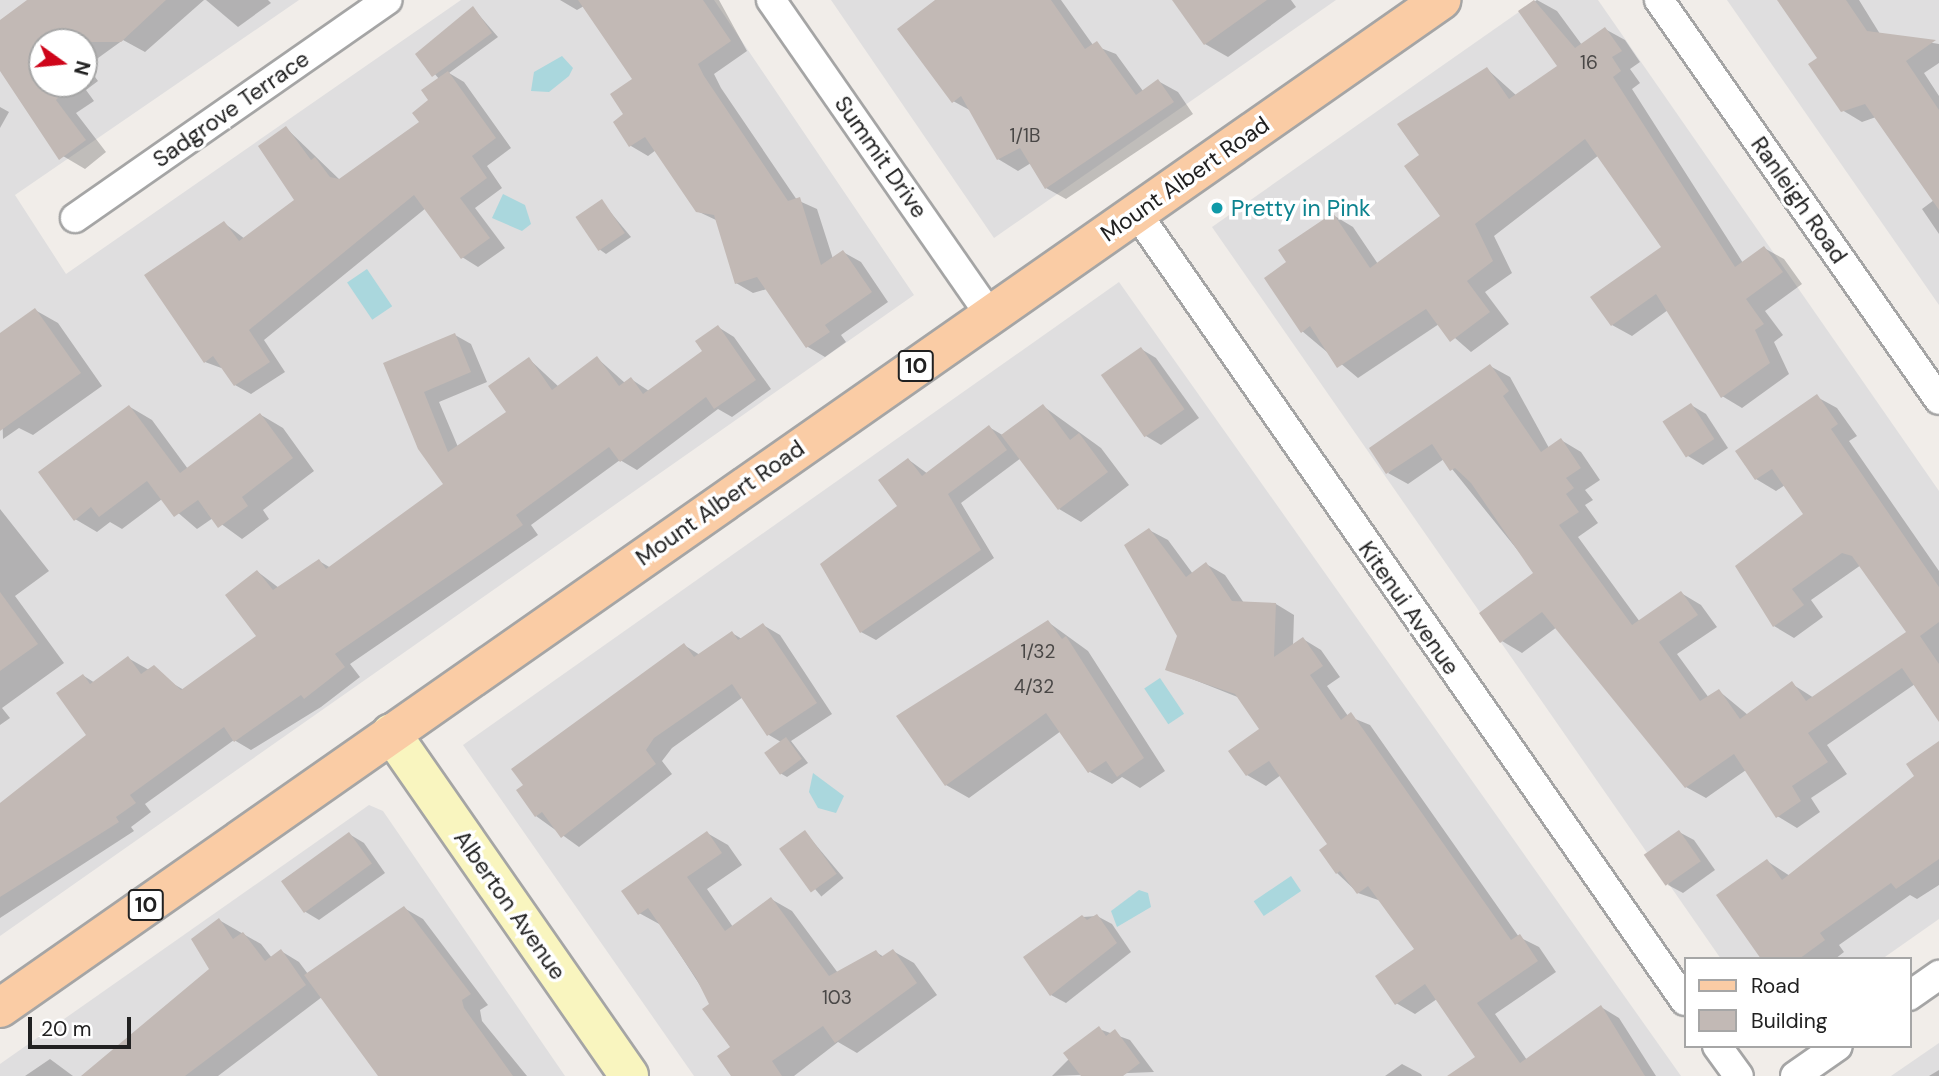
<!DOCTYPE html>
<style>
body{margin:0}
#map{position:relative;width:1939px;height:1076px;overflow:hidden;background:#f1ede9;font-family:"DM Sans",sans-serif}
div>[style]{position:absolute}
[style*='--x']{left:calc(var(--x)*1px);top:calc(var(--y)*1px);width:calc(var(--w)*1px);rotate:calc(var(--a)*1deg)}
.residential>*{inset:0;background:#dfdedf}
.water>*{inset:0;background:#aad7dd;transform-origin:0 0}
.shadow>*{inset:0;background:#0003;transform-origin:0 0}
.building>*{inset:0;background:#c2b9b5;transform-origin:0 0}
.roads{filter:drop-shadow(2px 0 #a5a5a5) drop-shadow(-2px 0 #a5a5a5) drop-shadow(0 2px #a5a5a5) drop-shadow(0 -2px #a5a5a5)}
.street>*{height:28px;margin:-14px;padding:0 14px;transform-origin:14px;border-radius:14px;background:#fff}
.secondary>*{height:38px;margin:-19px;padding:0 19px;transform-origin:19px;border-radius:19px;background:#f9f5bf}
.primary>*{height:38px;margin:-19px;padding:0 19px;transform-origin:19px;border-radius:19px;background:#facca5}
.dots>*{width:19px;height:19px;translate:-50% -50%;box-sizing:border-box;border:4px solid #fff;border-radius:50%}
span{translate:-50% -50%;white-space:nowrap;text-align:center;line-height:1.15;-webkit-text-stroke:7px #fff;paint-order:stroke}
.number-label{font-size:19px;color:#494746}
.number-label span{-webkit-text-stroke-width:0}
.shield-label span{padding:2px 5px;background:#fff;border:2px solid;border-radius:5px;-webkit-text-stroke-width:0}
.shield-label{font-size:21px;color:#212121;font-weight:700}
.street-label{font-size:23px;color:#212121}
.culture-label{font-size:23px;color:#0d838f}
.left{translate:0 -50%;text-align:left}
.legend{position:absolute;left:1684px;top:957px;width:228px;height:91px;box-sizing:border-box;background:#fff;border:2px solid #a6a6a6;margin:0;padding:9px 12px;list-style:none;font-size:21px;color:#212121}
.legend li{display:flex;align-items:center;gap:14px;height:35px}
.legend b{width:35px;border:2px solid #a6a6a6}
.north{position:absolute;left:28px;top:28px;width:70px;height:70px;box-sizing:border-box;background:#fff;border:2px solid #a6a6a6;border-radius:50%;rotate:105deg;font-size:19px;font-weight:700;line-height:28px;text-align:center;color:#212121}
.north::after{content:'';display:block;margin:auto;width:24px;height:32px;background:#ce051a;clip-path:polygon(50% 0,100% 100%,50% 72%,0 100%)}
.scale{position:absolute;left:28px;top:1017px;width:103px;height:32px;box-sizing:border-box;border:4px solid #212121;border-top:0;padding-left:9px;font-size:21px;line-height:24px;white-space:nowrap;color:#212121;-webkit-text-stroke:5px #fff;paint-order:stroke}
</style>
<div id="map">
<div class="residential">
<i style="clip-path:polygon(evenodd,0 0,299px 0,15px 195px,66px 274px,461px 0,714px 0,914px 295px,0 936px,0 0,42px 42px,84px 42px,84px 84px,42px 84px,42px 42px)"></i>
<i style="clip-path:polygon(831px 0,1336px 0,994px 238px)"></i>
<i style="clip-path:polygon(1536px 0,1598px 0,1939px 491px,1939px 919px,1882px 959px,1721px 959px,1212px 227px)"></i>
<i style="clip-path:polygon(1727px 0,1939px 0,1939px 305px)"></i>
<i style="clip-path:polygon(1119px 282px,1681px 1076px,694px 1076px,463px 745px)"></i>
<i style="clip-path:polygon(369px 805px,383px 811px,565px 1076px,0 1076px,0 1064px)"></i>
<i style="clip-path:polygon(1939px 1043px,1939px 1076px,1891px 1076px)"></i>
</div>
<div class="water">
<i style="clip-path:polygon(562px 56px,573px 68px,569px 76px,549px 92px,531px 91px,534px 72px)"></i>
<i style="clip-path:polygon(503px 194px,525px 205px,531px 224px,522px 231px,492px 218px)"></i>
<i style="left:367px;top:269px;width:45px;height:24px;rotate:56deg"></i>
<i style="left:1160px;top:678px;width:43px;height:19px;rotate:56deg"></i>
<i style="clip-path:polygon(813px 773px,844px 796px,836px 813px,818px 808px,809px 792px)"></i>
<i style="left:1291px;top:876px;width:18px;height:45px;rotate:56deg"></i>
<i style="clip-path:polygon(1139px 890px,1148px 893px,1151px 907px,1117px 927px,1111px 911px)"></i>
</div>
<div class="shadow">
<i style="clip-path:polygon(evenodd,48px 0,204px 0,145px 52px,123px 40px,87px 66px,98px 81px,86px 90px,94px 101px,76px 113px,106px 152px,85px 169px,63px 156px,0 68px,0 22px,48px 0,42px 42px,84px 42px,84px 84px,42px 84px,42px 42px)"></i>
<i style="clip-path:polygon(206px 0,268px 0,271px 3px,238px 27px)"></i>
<i style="clip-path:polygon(560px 0,719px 0,747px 51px,714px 74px,721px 88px,797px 200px,817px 209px,833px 259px,843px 252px,861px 262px,888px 302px,841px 335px,846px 342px,825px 357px,808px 347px,767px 289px,753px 293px,736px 283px,718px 221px,697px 211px,656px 150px,648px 156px,631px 146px,626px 114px,634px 79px,584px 6px,577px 10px)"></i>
<i style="clip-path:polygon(938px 0,1061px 0,1093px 45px,1116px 54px,1143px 91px,1158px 81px,1178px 92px,1193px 114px,1066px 199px,1046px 188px,1031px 163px,1018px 171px,998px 159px,973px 112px,953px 101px)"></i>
<i style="clip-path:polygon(1174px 0,1291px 0,1296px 7px,1228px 57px,1205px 44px)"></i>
<i style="clip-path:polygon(1537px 0,1557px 11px,1582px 45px,1605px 29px,1625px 40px,1640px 62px,1630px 69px,1640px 83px,1632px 89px,1743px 263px,1764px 248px,1784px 259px,1802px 284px,1765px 311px,1783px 335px,1774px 342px,1789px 374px,1742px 408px,1722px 396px,1668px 310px,1632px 336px,1612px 325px,1663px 248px,1599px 155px,1494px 236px,1512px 273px,1485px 292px,1509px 324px,1471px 352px,1439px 324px,1358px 378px,1302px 331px,1289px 263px,1333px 215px,1353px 227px,1378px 264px,1442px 217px,1421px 156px,1487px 69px,1517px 96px,1559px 66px,1521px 12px)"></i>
<i style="clip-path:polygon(1779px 0,1859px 0,1880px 34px,1939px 44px,1939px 63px,1924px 73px,1939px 96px,1939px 234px,1922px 209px,1934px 200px,1876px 117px,1862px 122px,1842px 110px,1819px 58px)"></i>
<i style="clip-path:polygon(473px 8px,498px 37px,449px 73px,464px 82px,511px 148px,487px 166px,502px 188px,475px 208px,505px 248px,478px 267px,462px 257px,426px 208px,264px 340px,285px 372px,251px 394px,235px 385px,224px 369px,205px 362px,224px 223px,245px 239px,297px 201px,286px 128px,340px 180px,421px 122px,439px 79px,418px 54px)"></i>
<i style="clip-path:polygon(0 107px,9px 112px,0 128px)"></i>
<i style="clip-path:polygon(602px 202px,631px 237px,606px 254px,599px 249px)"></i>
<i style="clip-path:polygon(35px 310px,58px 323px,102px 386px,33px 435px,19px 428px,3px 439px,0 335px)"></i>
<i style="clip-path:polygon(718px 327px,734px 337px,771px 389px,732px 417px,718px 409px,637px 470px,620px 460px,531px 525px,538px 535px,350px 664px,360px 677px,321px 707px,251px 750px,234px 740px,145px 804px,151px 812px,131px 827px,134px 831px,0 918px,0 804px,88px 735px,84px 676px,95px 683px,128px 658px,184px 690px,259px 636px,258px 572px,279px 588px,319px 561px,331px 568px,445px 484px,385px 364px,455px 335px,471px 344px,487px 382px,439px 402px,458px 447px,508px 412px,529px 359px,559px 387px,597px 358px,625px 383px,631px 379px,649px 391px,704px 352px)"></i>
<i style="clip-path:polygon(1141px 349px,1156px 358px,1199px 418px,1161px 445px,1146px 436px)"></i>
<i style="clip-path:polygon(1490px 366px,1510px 377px,1549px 448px,1561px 440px,1581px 452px,1600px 480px,1585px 490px,1593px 500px,1585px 505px,1598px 523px,1578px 537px,1640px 622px,1681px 593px,1701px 605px,1717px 627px,1677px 654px,1709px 698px,1719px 691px,1748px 715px,1792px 684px,1814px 698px,1908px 633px,1861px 565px,1811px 600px,1823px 617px,1794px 638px,1774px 626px,1805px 514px,1785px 485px,1776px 491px,1756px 479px,1738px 452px,1817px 397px,1837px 408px,1857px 436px,1849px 441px,1939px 571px,1939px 719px,1915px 684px,1827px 745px,1847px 774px,1811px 798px,1820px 812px,1797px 828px,1777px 816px,1746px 770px,1706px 798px,1686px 787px,1557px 627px,1522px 653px,1502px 641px,1536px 573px,1444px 459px,1408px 484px,1388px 473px)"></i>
<i style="clip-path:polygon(1691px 405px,1706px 414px,1728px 448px,1703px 465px,1688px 456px)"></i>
<i style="clip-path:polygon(1043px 406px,1101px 448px,1129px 485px,1081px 522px,1059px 509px,1021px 458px,961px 503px,994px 558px,876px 640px,861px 632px,822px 564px,900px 506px,909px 460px,928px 474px,989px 427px,1004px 436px)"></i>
<i style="clip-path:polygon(130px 407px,152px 420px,188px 469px,261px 415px,283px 428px,314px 471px,263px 510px,269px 519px,242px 539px,213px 518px,197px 529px,162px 499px,122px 529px,110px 522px,97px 532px,75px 519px)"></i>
<i style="clip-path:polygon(0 509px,49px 571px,15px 596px,64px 663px,2px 708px,10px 718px,0 725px)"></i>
<i style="clip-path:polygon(1149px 530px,1168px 540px,1193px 574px,1206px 564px,1225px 575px,1244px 603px,1276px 604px,1294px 615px,1293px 646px,1303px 639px,1321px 650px,1340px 677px,1327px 686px,1348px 716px,1370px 725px,1519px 937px,1539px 947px,1556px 972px,1495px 1014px,1527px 1060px,1601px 1007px,1619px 1018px,1656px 1076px,1450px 1076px,1477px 1057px,1437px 999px,1415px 1014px,1396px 1003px,1416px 950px,1381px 901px,1358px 893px,1337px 873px,1330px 844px,1281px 775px,1266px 786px,1247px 775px,1262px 730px,1240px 698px,1167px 669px,1179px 636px)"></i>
<i style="clip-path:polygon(1048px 622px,1088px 651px,1165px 771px,1140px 788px,1122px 777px,1112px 784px,1090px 772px,1061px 731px,969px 798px,946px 785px,899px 716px)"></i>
<i style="clip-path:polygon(763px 625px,780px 635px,832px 714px,791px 741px,808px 763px,787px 777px,780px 773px,781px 742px,769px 735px,743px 697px,672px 748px,662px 761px,672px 774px,579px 847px,536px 816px,684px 645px,700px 655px,732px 633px,742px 639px)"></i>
<i style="clip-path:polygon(1939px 743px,1939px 885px,1917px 899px,1910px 895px,1839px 945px,1844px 952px,1835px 959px,1763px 959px,1767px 861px,1790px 876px,1917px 776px)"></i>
<i style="left:805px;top:832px;width:60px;height:29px;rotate:50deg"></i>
<i style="clip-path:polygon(1679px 832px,1694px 840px,1715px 870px,1683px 893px,1668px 885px)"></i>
<i style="clip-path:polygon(707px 833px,728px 845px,742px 865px,707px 889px,733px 927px,771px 899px,792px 911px,838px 973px,876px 952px,884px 957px,893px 951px,914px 963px,937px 995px,857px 1053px,838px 1042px,794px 1076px,733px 1076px,732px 1048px,712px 1004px,661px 925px,639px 913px)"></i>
<i style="clip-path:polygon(349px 834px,364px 843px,385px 873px,319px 920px,304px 911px,282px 881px)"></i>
<i style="clip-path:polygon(404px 908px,423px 919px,488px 1005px,480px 1010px,482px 1021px,527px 1076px,380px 1076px,322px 997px,218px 1076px,84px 1076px,211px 969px,219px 920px,261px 944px,272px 958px,281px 951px,299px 962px,308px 974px)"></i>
<i style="clip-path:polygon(1097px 916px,1112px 924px,1131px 952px,1066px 1003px,1051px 995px,1083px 917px)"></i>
<i style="clip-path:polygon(1099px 1029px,1130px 1040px,1154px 1072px,1052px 1076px)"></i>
<i style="clip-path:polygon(50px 1059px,73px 1076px,25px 1076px)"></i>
<i style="clip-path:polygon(1402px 1064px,1421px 1074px,1422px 1076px,1385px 1076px)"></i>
<i style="clip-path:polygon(1939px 1070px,1939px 1076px,1929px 1076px)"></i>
</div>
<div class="building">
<i style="clip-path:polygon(27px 0,166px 0,121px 42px,40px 42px,42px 84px,71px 84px,56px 100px,86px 140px,59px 160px,0 71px,0 20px)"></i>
<i style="clip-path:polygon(578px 0,703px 0,731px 41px,698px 64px,704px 76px,788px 201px,800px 197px,821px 265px,843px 250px,872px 292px,825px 325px,830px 332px,806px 348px,757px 277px,735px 284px,714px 215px,696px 212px,645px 137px,629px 147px,613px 122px,623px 114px,610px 94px,632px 79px)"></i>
<i style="clip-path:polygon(935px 0,1051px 0,1085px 49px,1097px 41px,1136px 95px,1158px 79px,1174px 102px,1045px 189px,1020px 148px,997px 160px,961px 96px,952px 103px,897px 29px)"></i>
<i style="clip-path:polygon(1172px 0,1267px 0,1204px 45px)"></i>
<i style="clip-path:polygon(1534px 0,1575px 48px,1605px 27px,1622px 51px,1612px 57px,1621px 71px,1613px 77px,1735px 267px,1764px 246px,1783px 272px,1746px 299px,1764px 324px,1755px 330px,1770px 363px,1721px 398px,1656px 294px,1611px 326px,1590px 297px,1661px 247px,1585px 139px,1475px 224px,1493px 261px,1467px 281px,1490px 312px,1450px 342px,1426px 309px,1337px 368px,1310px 326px,1301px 333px,1264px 278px,1286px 262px,1278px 250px,1333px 213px,1370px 268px,1440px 216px,1404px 166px,1419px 155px,1397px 124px,1487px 67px,1509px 99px,1557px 66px,1518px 11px)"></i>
<i style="clip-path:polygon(1777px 0,1846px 0,1867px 31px,1936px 40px,1906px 61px,1939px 110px,1939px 210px,1865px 104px,1841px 112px,1808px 64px,1817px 58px)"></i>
<i style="clip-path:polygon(473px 6px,492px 33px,432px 77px,415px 54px)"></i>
<i style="clip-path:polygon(448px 71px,496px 138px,472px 156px,487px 178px,460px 198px,490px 238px,461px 259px,414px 195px,249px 330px,270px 362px,234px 386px,213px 356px,204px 363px,144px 275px,224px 221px,239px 241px,294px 200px,258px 146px,286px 126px,311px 160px,315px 157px,330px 177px,339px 179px,419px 122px,412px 113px,428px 100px,421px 90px)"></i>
<i style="left:602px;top:199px;width:41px;height:32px;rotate:56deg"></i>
<i style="clip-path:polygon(35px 308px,81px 373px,0 431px,0 333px)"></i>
<i style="clip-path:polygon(718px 325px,756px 380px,714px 409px,706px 397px,620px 462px,609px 447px,516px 515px,523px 525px,335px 654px,345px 667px,304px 699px,301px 695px,234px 742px,224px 727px,130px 795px,136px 803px,116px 817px,119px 822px,0 897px,0 803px,86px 735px,56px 693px,83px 674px,90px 684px,128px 656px,141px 674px,154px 665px,181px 690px,256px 636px,225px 595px,257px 570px,273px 590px,319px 559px,326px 569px,443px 484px,418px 449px,383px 363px,455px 333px,471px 372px,424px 392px,448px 452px,506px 412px,488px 386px,529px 357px,552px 390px,597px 356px,619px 386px,631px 377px,643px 394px,702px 351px,695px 341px)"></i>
<i style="left:1141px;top:347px;width:76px;height:49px;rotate:55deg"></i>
<i style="clip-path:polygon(1490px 364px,1509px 391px,1503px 396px,1541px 452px,1561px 438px,1581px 468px,1566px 478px,1574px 488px,1566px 494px,1579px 512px,1559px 525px,1632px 625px,1681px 591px,1698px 615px,1659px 642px,1700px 701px,1719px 689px,1740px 719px,1792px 681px,1806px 701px,1906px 632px,1852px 556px,1842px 553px,1792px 589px,1804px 605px,1773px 627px,1735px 566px,1803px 514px,1772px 469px,1755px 480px,1735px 451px,1817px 394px,1838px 424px,1831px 429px,1939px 587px,1939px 622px,1920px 636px,1939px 664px,1939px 722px,1902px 668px,1808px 733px,1828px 762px,1792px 786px,1801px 801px,1776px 818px,1734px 754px,1685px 788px,1542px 612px,1500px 643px,1479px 613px,1533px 573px,1471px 483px,1455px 468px,1450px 471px,1432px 444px,1386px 474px,1369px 448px)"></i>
<i style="left:1691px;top:403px;width:43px;height:34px;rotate:57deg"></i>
<i style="clip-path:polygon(1043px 404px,1070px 440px,1079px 433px,1108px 472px,1058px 510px,1001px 435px)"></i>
<i style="clip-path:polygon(129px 405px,180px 473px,260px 413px,293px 458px,242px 497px,248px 506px,218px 528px,198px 500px,174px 517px,147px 481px,99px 517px,91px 507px,74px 521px,38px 472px)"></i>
<i style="clip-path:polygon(989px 425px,1007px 450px,948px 494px,981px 550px,860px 633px,820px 564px,897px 506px,878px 480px,908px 458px,922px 476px)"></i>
<i style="clip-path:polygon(1149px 528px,1186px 577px,1206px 562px,1232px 601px,1276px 603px,1274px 657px,1303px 637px,1323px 666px,1310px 675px,1341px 720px,1351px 712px,1511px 940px,1520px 934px,1538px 961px,1477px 1003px,1520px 1063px,1601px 1005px,1645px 1076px,1447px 1076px,1475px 1057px,1425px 984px,1395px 1005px,1375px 976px,1414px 949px,1368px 886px,1357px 894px,1340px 871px,1336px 874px,1319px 850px,1327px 844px,1269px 761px,1246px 776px,1228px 751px,1259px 729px,1235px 694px,1165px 670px,1177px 636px,1124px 545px)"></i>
<i style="clip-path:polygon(0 592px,38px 644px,0 671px)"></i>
<i style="clip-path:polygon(1048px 620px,1062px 639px,1066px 636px,1144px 758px,1117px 777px,1106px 761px,1088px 773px,1046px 713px,945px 786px,896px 716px)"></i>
<i style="clip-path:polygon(763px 623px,817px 703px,767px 736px,732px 684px,654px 738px,646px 750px,656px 764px,561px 838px,542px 812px,535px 817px,516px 790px,523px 785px,511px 769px,684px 643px,694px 657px,732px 631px,738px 640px)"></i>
<i style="left:786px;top:737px;width:27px;height:27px;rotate:54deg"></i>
<i style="clip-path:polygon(1939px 741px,1939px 859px,1896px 889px,1891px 883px,1820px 933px,1825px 940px,1799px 959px,1761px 959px,1716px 895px,1767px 859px,1782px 880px,1914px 776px,1906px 764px)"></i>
<i style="left:805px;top:830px;width:54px;height:32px;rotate:54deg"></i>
<i style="left:1679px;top:830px;width:38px;height:43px;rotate:55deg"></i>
<i style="clip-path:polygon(707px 831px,722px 853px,687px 877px,725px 931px,771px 897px,829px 976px,876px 950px,881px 957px,893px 949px,917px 983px,835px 1043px,823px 1026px,772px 1061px,782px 1076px,731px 1076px,717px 1056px,730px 1047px,702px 1009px,709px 1004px,696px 978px,648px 908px,638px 915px,621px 891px)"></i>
<i style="left:349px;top:832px;width:39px;height:84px;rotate:54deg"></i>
<i style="clip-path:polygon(404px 906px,471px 994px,462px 1000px,464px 1008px,513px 1076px,378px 1076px,304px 975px)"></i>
<i style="clip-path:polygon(1097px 914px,1117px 943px,1050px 996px,1023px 957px,1082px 915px,1087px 920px)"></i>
<i style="clip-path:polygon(219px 918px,233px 939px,243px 932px,265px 961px,281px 949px,306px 985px,185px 1076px,81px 1076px,209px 969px,191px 939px)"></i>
<i style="clip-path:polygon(1099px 1026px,1106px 1036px,1115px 1029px,1140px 1063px,1123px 1076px,1081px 1076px,1063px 1053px)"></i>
</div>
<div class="roads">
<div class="street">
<i style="--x:771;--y:0;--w:382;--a:55.2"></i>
<i style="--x:1659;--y:0;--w:488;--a:55"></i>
<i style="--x:1136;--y:212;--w:961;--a:55.17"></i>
<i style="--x:75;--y:218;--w:381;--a:-34.9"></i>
<i style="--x:1909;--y:996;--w:37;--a:-35"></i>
<i style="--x:1717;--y:1046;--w:37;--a:54"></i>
<i style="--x:1795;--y:1076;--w:52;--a:-34.9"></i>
</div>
<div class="secondary">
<i style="--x:391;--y:733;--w:417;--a:55.2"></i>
</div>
<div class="primary">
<i style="--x:0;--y:1008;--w:1759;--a:-34.97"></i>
</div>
</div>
<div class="dots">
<i style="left:1217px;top:208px;background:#0f9aa8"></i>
</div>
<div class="number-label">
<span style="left:1589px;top:63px">16</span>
<span style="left:1025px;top:136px">1/1B</span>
<span style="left:1038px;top:652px">1/32</span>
<span style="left:1034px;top:687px">4/32</span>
<span style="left:837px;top:998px">103</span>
</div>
<div class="shield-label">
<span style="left:916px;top:366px">10</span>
<span style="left:146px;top:905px">10</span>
</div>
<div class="street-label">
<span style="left:231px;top:109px;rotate:-35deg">Sadgrove Terrace</span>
<span style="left:881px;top:157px;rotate:55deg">Summit Drive</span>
<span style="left:1185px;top:179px;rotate:-35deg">Mount Albert Road</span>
<span style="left:1799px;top:200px;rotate:55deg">Ranleigh Road</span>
<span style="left:720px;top:503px;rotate:-35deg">Mount Albert Road</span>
<span style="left:1409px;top:608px;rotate:55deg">Kitenui Avenue</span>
<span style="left:510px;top:905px;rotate:55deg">Alberton Avenue</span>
</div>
<div class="culture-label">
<span class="left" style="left:1231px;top:208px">Pretty in Pink</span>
</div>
<ul class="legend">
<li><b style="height:9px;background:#facca5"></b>Road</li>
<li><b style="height:19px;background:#c2b9b5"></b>Building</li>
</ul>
<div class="north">N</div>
<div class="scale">20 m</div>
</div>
